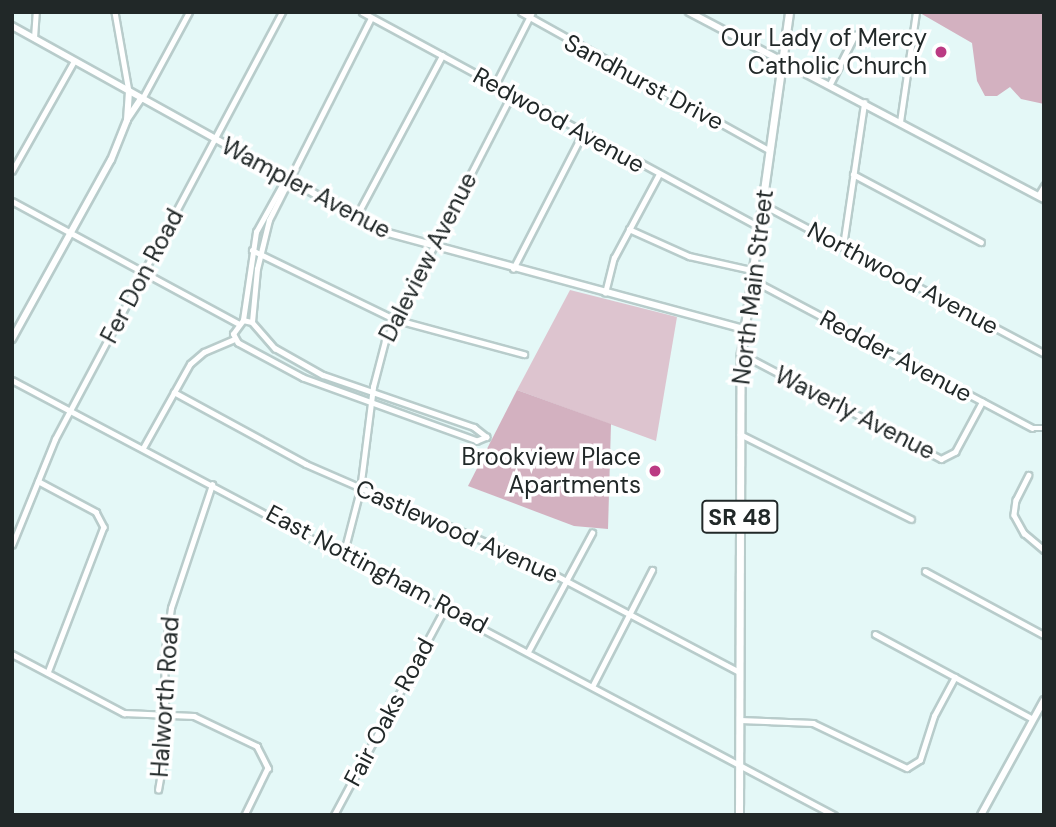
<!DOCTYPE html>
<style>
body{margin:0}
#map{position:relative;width:1056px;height:827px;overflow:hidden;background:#e4f8f7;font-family:"DM Sans",sans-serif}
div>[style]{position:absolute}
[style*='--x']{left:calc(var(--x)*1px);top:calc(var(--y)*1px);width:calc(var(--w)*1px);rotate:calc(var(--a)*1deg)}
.green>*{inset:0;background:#ddc4cf}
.forest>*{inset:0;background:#d3b1c0}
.roads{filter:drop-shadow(2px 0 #b8cccb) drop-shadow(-2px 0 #b8cccb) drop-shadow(0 2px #b8cccb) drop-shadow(0 -2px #b8cccb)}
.street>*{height:4.5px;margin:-2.25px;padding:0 2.25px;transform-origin:2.25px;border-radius:2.25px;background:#fff}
.secondary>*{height:6px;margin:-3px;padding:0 3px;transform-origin:3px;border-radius:3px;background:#fff}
.primary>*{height:7px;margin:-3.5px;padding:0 3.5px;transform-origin:3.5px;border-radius:3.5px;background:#fff}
.dots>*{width:19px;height:19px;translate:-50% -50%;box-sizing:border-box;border:4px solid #fff;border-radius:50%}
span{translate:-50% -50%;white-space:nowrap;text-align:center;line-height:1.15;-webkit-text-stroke:7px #fff;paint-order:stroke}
.shield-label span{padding:2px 5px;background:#fff;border:2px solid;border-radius:5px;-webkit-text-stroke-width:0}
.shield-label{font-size:23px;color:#212828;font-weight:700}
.poi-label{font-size:24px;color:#212828}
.right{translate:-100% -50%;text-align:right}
.street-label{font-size:24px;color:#212828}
.frame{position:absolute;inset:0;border:14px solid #212828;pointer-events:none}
</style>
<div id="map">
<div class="green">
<i style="clip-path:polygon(570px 290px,677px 317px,656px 441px,517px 390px)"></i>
</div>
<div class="forest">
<i style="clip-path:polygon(1044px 12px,1044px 104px,1021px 99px,1010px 87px,997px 96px,985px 96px,977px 81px,972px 43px,920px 13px)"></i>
<i style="clip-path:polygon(517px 390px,611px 424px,608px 529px,574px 526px,468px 486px)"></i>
</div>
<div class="roads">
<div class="street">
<i style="--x:115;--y:12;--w:80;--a:80"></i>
<i style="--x:362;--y:12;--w:450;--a:28.4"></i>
<i style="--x:521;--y:12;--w:284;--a:29.1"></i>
<i style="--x:34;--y:38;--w:26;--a:-86"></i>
<i style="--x:830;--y:84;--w:55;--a:-63"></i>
<i style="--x:495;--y:85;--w:82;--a:-63.1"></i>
<i style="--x:142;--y:99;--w:99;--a:-61.6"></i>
<i style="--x:900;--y:122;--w:111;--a:-81.7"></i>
<i style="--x:12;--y:171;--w:126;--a:-60.6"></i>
<i style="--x:853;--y:174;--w:145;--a:28"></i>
<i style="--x:1038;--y:196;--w:12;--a:-59"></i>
<i style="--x:12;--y:201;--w:257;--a:28.4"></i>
<i style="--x:762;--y:204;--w:319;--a:27.9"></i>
<i style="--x:356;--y:217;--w:183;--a:-61.9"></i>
<i style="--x:629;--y:229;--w:66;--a:24.2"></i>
<i style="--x:689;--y:256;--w:64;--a:12.7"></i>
<i style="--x:843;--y:246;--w:145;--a:-81.6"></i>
<i style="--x:252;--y:250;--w:158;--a:25.9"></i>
<i style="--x:394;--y:319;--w:135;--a:15.1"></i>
<i style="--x:513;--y:269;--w:153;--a:-62.8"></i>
<i style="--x:751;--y:279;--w:318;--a:27.9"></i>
<i style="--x:1032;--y:428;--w:12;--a:0"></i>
<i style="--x:605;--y:293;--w:36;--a:-76"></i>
<i style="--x:614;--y:258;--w:95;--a:-61.8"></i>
<i style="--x:243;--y:320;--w:9;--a:13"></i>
<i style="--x:252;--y:322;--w:35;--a:49"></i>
<i style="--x:275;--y:348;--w:55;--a:29.4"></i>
<i style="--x:323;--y:375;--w:160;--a:19"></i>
<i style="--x:474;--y:427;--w:16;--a:38"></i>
<i style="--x:487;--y:437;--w:11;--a:158"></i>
<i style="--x:477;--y:441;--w:185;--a:-160.1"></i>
<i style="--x:303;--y:378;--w:74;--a:-151.7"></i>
<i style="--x:238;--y:343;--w:10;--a:-119"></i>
<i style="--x:233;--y:334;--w:17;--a:-54"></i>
<i style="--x:243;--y:320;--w:89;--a:-81.6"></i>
<i style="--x:256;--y:232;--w:60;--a:-60.9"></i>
<i style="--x:252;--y:322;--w:53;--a:-84.6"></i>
<i style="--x:257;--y:269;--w:50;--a:-76.2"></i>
<i style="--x:269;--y:220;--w:226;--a:-63.2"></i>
<i style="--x:742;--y:354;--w:225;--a:27.8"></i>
<i style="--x:941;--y:459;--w:16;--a:-27"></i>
<i style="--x:955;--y:452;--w:57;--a:-61.6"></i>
<i style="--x:12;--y:380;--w:930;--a:27.89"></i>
<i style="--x:174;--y:392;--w:150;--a:28.6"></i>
<i style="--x:306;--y:464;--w:239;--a:23.5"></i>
<i style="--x:525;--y:559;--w:242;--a:27.8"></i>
<i style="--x:740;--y:434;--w:191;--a:26.4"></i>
<i style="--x:143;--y:448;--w:96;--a:-60.8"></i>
<i style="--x:190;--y:364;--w:18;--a:-41"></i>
<i style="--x:204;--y:352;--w:33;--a:-23"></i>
<i style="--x:1029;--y:475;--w:28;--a:117"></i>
<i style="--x:1016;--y:500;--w:15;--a:98"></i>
<i style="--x:1014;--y:515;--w:21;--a:61"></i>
<i style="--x:1024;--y:533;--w:26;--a:40"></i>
<i style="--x:38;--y:481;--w:66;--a:28.1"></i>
<i style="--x:96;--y:512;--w:17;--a:62"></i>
<i style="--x:104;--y:527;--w:156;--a:111"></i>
<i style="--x:12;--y:545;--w:114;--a:-67.9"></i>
<i style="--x:55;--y:439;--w:484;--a:-62"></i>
<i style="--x:344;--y:552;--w:64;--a:-75.5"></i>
<i style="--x:360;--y:490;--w:104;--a:-82.8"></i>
<i style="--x:373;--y:387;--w:48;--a:-75.4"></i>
<i style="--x:385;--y:341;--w:278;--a:-62.8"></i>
<i style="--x:925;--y:571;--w:135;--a:28.3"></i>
<i style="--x:875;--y:634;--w:179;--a:28.3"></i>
<i style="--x:529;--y:650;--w:133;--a:-61.7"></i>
<i style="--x:12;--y:654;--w:127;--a:27.8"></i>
<i style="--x:124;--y:713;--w:70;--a:2.5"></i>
<i style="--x:194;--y:716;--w:70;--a:25.5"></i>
<i style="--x:257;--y:746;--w:25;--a:63"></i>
<i style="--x:268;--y:768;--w:52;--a:116.1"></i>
<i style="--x:593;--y:685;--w:129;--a:-62.8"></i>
<i style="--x:740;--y:720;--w:73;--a:2.4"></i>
<i style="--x:813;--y:723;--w:104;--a:25.6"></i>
<i style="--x:907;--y:768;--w:15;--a:-32"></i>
<i style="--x:920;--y:760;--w:46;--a:-72.3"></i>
<i style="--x:934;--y:716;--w:44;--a:-61.7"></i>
<i style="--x:158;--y:790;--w:46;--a:-79.9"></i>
<i style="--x:166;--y:745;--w:88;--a:-91.3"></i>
<i style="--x:164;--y:657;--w:49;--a:-81.9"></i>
<i style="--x:171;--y:608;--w:130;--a:-71.6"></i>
<i style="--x:334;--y:815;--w:235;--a:-61.8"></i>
</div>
<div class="secondary">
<i style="--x:689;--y:12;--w:401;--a:27.8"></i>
<i style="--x:12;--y:26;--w:425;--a:29"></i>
<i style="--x:384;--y:232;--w:372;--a:15.1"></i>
<i style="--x:128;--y:118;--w:23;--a:-56"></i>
<i style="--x:12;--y:339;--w:205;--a:-61.1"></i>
<i style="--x:111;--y:160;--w:43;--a:-68.2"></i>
<i style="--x:127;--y:120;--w:29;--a:-86"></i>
<i style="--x:981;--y:815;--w:131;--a:-61.3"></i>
</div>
<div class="primary">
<i style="--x:739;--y:815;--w:461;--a:-89.8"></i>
<i style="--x:741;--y:354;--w:345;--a:-82"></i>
</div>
</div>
<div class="dots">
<i style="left:941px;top:52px;background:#bb3a83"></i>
<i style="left:655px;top:471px;background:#bb3a83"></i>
</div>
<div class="shield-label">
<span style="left:740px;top:517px">SR 48</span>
</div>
<div class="poi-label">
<span class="right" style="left:927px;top:52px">Our Lady of Mercy<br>Catholic Church</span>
<span class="right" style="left:641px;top:471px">Brookview Place<br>Apartments</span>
</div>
<div class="street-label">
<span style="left:644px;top:82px;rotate:28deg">Sandhurst Drive</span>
<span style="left:559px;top:120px;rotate:29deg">Redwood Avenue</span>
<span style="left:306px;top:188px;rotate:28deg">Wampler Avenue</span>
<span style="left:428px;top:257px;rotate:-63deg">Daleview Avenue</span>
<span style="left:142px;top:276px;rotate:-62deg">Fer Don Road</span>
<span style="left:903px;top:278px;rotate:28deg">Northwood Avenue</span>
<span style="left:753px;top:287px;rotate:-83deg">North Main Street</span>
<span style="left:896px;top:356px;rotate:28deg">Redder Avenue</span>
<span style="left:855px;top:413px;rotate:27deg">Waverly Avenue</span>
<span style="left:457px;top:531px;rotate:24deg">Castlewood Avenue</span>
<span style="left:377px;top:569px;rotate:28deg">East Nottingham Road</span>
<span style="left:165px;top:697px;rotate:-86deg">Halworth Road</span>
<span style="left:389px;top:712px;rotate:-62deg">Fair Oaks Road</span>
</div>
<div class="frame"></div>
</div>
